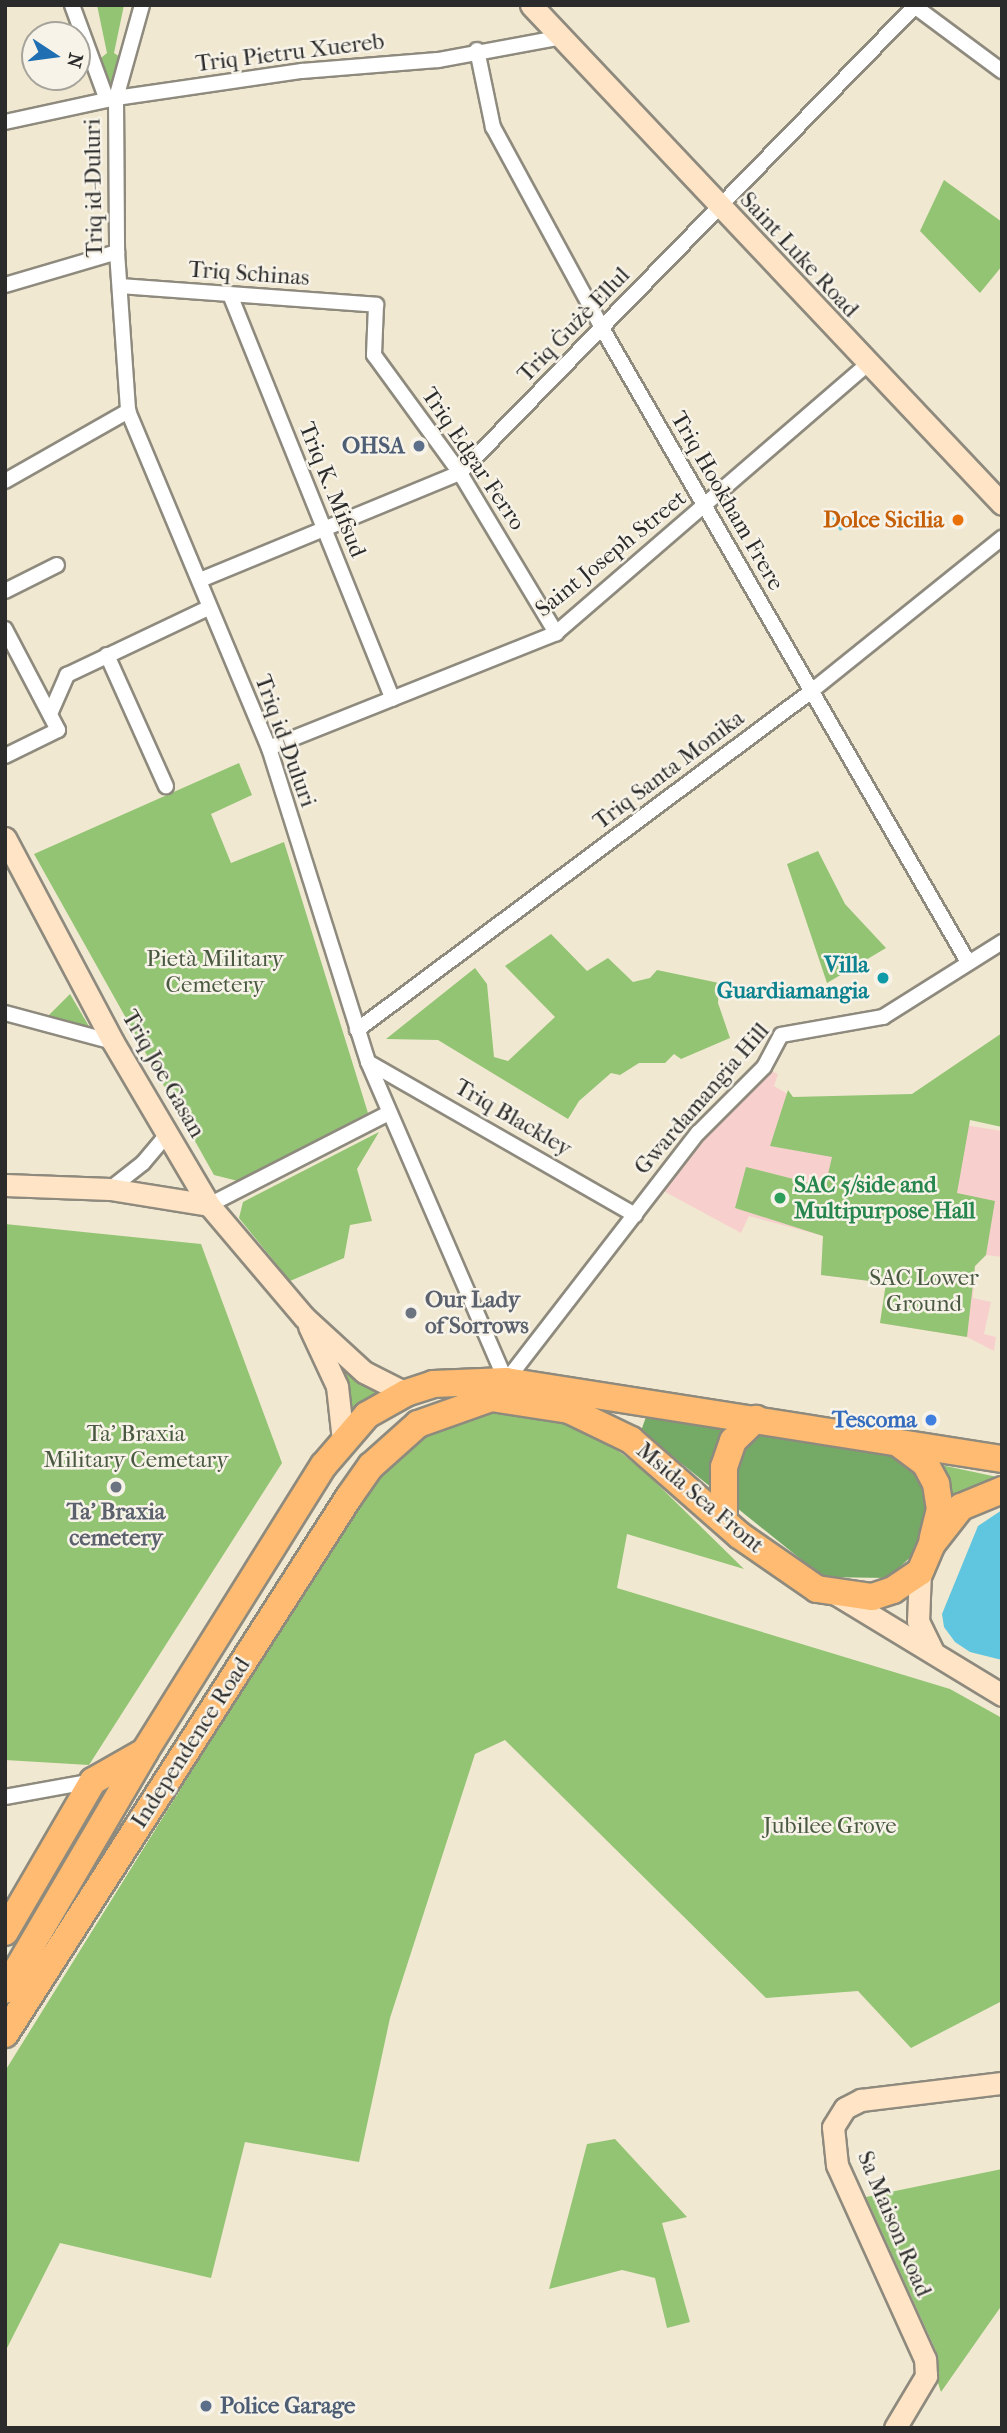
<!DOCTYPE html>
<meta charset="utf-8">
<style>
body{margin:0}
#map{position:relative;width:1007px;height:2433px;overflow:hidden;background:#f1e8d1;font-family:"IM FELL French Canon",serif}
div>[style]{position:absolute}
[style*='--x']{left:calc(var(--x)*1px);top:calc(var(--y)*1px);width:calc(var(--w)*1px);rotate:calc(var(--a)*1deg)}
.built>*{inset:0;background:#f7d0cd}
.green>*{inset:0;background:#92c474}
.forest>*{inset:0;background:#75aa66}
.water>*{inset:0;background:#60c5de}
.roads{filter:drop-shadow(2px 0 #8e8a7e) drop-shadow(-2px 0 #8e8a7e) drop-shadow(0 2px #8e8a7e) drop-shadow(0 -2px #8e8a7e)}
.street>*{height:14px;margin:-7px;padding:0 7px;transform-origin:7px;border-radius:7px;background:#fff}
.secondary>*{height:21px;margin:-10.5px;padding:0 10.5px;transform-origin:10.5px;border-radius:10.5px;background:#ffe4c6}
.highway>*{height:26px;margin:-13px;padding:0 13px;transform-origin:13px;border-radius:13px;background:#febb71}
.dots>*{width:19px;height:19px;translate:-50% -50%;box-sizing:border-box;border:4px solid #f7f3e8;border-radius:50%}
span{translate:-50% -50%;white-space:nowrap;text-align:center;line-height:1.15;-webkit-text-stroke:5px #f7f3e8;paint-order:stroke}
.street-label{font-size:23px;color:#2b2b2b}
.service-label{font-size:23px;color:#4e5e75;font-weight:700}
.right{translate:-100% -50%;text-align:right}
.left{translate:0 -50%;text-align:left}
.food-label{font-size:23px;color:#c56008;font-weight:700}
.park-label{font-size:23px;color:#4a5941}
.culture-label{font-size:23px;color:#0d838f;font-weight:700}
.leisure-label{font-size:23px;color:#27864d;font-weight:700}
.worship-label{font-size:23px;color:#5b616d;font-weight:700}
.shop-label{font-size:23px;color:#366cbe;font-weight:700}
.frame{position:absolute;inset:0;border:7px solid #2b2b2b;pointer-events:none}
.north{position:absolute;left:21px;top:21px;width:70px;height:70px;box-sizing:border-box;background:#f7f3e8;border:2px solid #a5a39c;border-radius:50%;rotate:103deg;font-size:19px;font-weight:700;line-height:28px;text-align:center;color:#2b2b2b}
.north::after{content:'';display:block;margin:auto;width:24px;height:32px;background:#1f6fb2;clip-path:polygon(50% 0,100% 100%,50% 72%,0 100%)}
</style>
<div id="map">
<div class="built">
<i style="clip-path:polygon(764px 1067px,778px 1074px,774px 1086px,793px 1097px,1002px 1131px,1002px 1257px,986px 1255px,975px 1266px,973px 1298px,991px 1302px,984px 1334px,996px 1337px,994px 1351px,967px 1337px,880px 1323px,886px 1283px,821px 1275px,823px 1236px,749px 1216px,741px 1233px,656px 1187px)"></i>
</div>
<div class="green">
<i style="clip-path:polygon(97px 5px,124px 5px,114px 53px,123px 59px,115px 84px,109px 83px,101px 58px,107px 53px)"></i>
<i style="clip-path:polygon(944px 180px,1002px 222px,1002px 266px,980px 293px,920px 231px)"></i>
<i style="clip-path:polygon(239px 763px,252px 795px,211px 814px,231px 863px,284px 842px,368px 1113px,238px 1181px,214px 1175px,34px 854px)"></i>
<i style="clip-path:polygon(818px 851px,845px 904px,886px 948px,827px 983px,787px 864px)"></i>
<i style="clip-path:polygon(551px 934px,587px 971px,608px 958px,633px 982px,650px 978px,657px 970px,719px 983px,718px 1003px,730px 1038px,681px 1059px,674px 1054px,665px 1063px,639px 1063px,620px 1075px,611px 1073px,579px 1101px,568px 1119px,438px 1040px,386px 1039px,475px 968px,487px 984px,494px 1057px,508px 1061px,555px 1017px,505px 966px)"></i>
<i style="clip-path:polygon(70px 994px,90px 1028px,46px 1018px)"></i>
<i style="clip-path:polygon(1002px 1033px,1002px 1127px,970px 1120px,957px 1193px,995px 1201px,986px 1255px,975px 1266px,967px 1337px,880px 1323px,886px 1283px,821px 1275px,823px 1236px,735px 1208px,746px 1167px,825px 1187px,832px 1157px,770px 1146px,788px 1090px,793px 1097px,912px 1094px)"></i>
<i style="clip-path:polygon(379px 1132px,357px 1169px,372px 1221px,350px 1225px,344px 1258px,290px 1281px,239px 1218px,243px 1202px)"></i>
<i style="clip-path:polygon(5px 1224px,201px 1244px,282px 1463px,89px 1765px,5px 1760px)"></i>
<i style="clip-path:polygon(322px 1340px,353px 1377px,383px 1393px,353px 1419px,346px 1383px)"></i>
<i style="clip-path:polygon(500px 1404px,564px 1423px,611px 1445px,645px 1472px,744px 1569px,627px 1534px,617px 1588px,950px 1689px,1002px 1718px,1002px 2001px,911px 2048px,858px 1991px,766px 1998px,505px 1740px,475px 1754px,390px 2018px,359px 2162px,245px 2142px,211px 2278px,60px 2243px,5px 2352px,5px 2071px,358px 1504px,386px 1465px,427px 1433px)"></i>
<i style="clip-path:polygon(941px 1465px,1002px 1478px,950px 1500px)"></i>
<i style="clip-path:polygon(615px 2139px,687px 2217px,662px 2223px,690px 2322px,667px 2328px,655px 2278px,622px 2270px,549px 2289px,587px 2144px)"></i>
<i style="clip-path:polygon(1002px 2169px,1002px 2305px,941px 2392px,934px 2371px,936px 2351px,866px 2197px)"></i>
</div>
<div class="forest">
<i style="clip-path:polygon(647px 1414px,899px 1453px,926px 1487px,931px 1507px,915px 1553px,888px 1578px,823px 1577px,641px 1431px)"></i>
</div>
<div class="water">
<i style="clip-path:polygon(839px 515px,861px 517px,840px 531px,832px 518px)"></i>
<i style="clip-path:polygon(1002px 1510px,1002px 1660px,970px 1652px,955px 1642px,944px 1627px,942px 1614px,978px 1526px)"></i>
</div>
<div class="roads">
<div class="street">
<i style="--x:72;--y:5;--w:101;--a:69.8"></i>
<i style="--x:142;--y:5;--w:97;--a:105.6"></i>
<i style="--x:116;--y:98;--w:154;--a:89.6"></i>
<i style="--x:117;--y:252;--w:159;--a:86"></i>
<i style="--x:128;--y:411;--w:365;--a:67.3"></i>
<i style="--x:269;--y:748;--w:329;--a:72.5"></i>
<i style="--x:368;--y:1062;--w:348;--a:66.6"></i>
<i style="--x:506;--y:1381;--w:314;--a:-52.3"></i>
<i style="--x:698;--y:1133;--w:93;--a:-45"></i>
<i style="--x:764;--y:1067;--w:36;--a:-62"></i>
<i style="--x:781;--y:1035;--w:104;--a:-10"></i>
<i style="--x:883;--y:1017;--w:141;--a:-32.2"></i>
<i style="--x:913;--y:5;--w:111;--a:36.6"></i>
<i style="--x:477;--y:50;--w:79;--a:78.3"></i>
<i style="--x:493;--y:127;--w:231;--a:61.5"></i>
<i style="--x:603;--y:330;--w:730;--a:59.99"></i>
<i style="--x:5;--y:122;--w:114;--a:-12.2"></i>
<i style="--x:116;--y:98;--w:188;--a:-8.3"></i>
<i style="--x:302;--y:71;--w:136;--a:-4.6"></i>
<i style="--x:438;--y:60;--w:126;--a:-10.5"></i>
<i style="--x:5;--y:285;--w:117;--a:-16.4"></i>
<i style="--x:120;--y:286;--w:257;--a:4.2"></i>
<i style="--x:376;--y:305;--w:50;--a:92.3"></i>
<i style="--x:374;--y:355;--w:146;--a:53.9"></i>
<i style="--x:460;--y:473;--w:187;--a:59"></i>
<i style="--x:231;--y:297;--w:433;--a:68.1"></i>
<i style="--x:5;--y:481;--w:142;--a:-29.6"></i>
<i style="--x:200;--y:580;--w:281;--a:-22.4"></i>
<i style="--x:460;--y:473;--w:653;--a:-45.74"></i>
<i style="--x:5;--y:591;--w:58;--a:-26.6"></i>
<i style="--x:5;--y:629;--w:114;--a:62.3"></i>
<i style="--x:58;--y:730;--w:59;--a:153.9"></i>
<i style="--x:107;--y:655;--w:144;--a:65.8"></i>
<i style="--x:50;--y:714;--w:43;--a:-66.4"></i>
<i style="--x:67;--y:675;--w:156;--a:-25.4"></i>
<i style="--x:269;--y:748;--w:309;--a:-21.8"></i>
<i style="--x:556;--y:633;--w:411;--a:-40.8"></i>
<i style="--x:5;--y:1013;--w:112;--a:15"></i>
<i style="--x:357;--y:1030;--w:564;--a:-36.71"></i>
<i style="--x:809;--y:693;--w:248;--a:-38.8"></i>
<i style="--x:368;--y:1062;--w:308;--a:29.8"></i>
<i style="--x:110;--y:1189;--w:42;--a:-38.2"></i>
<i style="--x:143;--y:1163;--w:38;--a:-50"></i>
<i style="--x:209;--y:1205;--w:202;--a:-27.1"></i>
<i style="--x:5;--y:1797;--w:89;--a:-10.3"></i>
</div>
<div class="secondary">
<i style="--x:531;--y:5;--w:686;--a:46.65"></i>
<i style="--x:5;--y:838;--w:231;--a:62.1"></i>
<i style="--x:113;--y:1042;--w:189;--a:59.5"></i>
<i style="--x:209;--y:1205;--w:147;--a:49.7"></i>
<i style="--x:304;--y:1317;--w:81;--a:42.5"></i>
<i style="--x:364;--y:1372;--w:47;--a:26.6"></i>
<i style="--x:5;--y:1185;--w:105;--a:2.2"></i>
<i style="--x:110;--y:1189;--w:100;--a:9.2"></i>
<i style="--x:309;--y:1326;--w:66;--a:65"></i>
<i style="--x:337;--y:1386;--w:54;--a:83.7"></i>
<i style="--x:920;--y:1572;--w:49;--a:92.3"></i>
<i style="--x:918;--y:1621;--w:32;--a:64"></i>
<i style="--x:836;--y:1594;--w:194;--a:31.3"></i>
<i style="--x:895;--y:2428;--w:61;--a:-59.2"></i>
<i style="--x:926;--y:2376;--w:17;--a:-93"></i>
<i style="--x:925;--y:2359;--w:213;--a:-114.4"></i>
<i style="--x:837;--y:2165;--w:38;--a:-96"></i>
<i style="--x:833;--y:2127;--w:22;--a:-58"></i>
<i style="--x:845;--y:2108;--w:18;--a:-27"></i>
<i style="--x:861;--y:2100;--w:142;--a:-6.9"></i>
</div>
<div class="highway">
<i style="--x:898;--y:1443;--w:34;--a:37"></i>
<i style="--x:925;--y:1463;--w:24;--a:62"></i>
<i style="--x:936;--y:1484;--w:25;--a:81"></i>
<i style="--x:940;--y:1509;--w:30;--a:104"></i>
<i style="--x:724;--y:1520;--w:53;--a:-90"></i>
<i style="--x:724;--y:1467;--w:28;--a:-71"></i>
<i style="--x:733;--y:1441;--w:32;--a:-44"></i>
<i style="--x:5;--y:1932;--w:175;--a:-59.8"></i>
<i style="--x:93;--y:1781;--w:59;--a:-29.6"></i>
<i style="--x:5;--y:1990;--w:277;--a:-59.6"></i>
<i style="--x:145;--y:1751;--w:337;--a:-58"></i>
<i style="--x:324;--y:1465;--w:66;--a:-49.3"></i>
<i style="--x:367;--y:1415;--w:45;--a:-29.4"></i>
<i style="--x:406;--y:1393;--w:28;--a:-18"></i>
<i style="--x:433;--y:1384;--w:73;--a:-2.4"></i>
<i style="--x:506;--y:1381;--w:502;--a:8.94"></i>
<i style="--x:5;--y:2034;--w:638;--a:-57.36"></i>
<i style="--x:349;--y:1497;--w:38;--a:-55"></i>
<i style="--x:371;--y:1466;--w:63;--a:-41.8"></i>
<i style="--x:418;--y:1424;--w:77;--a:-19.6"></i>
<i style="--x:491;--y:1398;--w:79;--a:8.7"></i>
<i style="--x:569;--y:1410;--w:69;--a:25.8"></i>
<i style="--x:631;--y:1440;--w:144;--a:41.3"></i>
<i style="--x:739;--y:1535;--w:95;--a:34.7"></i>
<i style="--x:817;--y:1589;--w:56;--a:8.3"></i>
<i style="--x:872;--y:1597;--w:22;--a:-18"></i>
<i style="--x:893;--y:1590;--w:32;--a:-34"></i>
<i style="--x:920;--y:1572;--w:30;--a:-67"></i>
<i style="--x:932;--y:1544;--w:47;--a:-51.9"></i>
<i style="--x:961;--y:1507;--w:44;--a:-22.5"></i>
</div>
</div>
<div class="dots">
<i style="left:419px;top:446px;background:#5c6f8a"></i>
<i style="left:958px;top:520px;background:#e8710a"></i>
<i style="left:883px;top:978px;background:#0f9aa8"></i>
<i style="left:780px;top:1198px;background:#2e9e5b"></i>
<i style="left:411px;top:1313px;background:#6b7280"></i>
<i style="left:931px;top:1420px;background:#3f7fe0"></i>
<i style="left:116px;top:1487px;background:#6b7280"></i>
<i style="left:206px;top:2406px;background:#5c6f8a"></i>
</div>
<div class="street-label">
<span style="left:290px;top:53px;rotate:-7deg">Triq Pietru Xuereb</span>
<span style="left:94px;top:188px;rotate:-91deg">Triq id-Duluri</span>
<span style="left:799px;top:255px;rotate:47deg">Saint Luke Road</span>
<span style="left:249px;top:274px;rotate:4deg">Triq Schinas</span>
<span style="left:574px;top:325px;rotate:-46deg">Triq Ġużè Ellul</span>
<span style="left:473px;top:459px;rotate:56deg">Triq Edgar Ferro</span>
<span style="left:332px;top:490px;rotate:68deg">Triq K. Mifsud</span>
<span style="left:727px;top:501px;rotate:60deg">Triq Hookham Frere</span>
<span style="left:611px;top:554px;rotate:-39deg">Saint Joseph Street</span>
<span style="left:285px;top:741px;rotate:70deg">Triq id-Duluri</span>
<span style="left:669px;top:770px;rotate:-37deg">Triq Santa Monika</span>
<span style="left:163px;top:1074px;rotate:60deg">Triq Joe Gasan</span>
<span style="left:702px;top:1099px;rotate:-49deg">Gwardamangia Hill</span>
<span style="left:513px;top:1118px;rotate:30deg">Triq Blackley</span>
<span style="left:700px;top:1498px;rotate:40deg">Msida Sea Front</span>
<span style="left:191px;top:1743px;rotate:-57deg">Independence Road</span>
<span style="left:894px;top:2224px;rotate:67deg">Sa Maison Road</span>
</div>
<div class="service-label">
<span class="right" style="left:405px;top:446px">OHSA</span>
<span class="left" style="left:220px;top:2406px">Police Garage</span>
</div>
<div class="food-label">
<span class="right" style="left:944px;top:520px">Dolce Sicilia</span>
</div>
<div class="park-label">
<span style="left:215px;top:972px">Pietà Military<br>Cemetery</span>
<span style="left:924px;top:1291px">SAC Lower<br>Ground</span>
<span style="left:136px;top:1447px">Ta' Braxia<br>Military Cemetary</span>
<span style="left:830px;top:1826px">Jubilee Grove</span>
</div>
<div class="culture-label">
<span class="right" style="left:869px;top:978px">Villa<br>Guardiamangia</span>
</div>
<div class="leisure-label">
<span class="left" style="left:794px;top:1198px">SAC 5/side and<br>Multipurpose Hall</span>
</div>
<div class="worship-label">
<span class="left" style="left:425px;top:1313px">Our Lady<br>of Sorrows</span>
<span style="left:116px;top:1525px">Ta' Braxia<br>cemetery</span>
</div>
<div class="shop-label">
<span class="right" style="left:917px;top:1420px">Tescoma</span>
</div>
<div class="frame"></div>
<div class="north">N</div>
</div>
